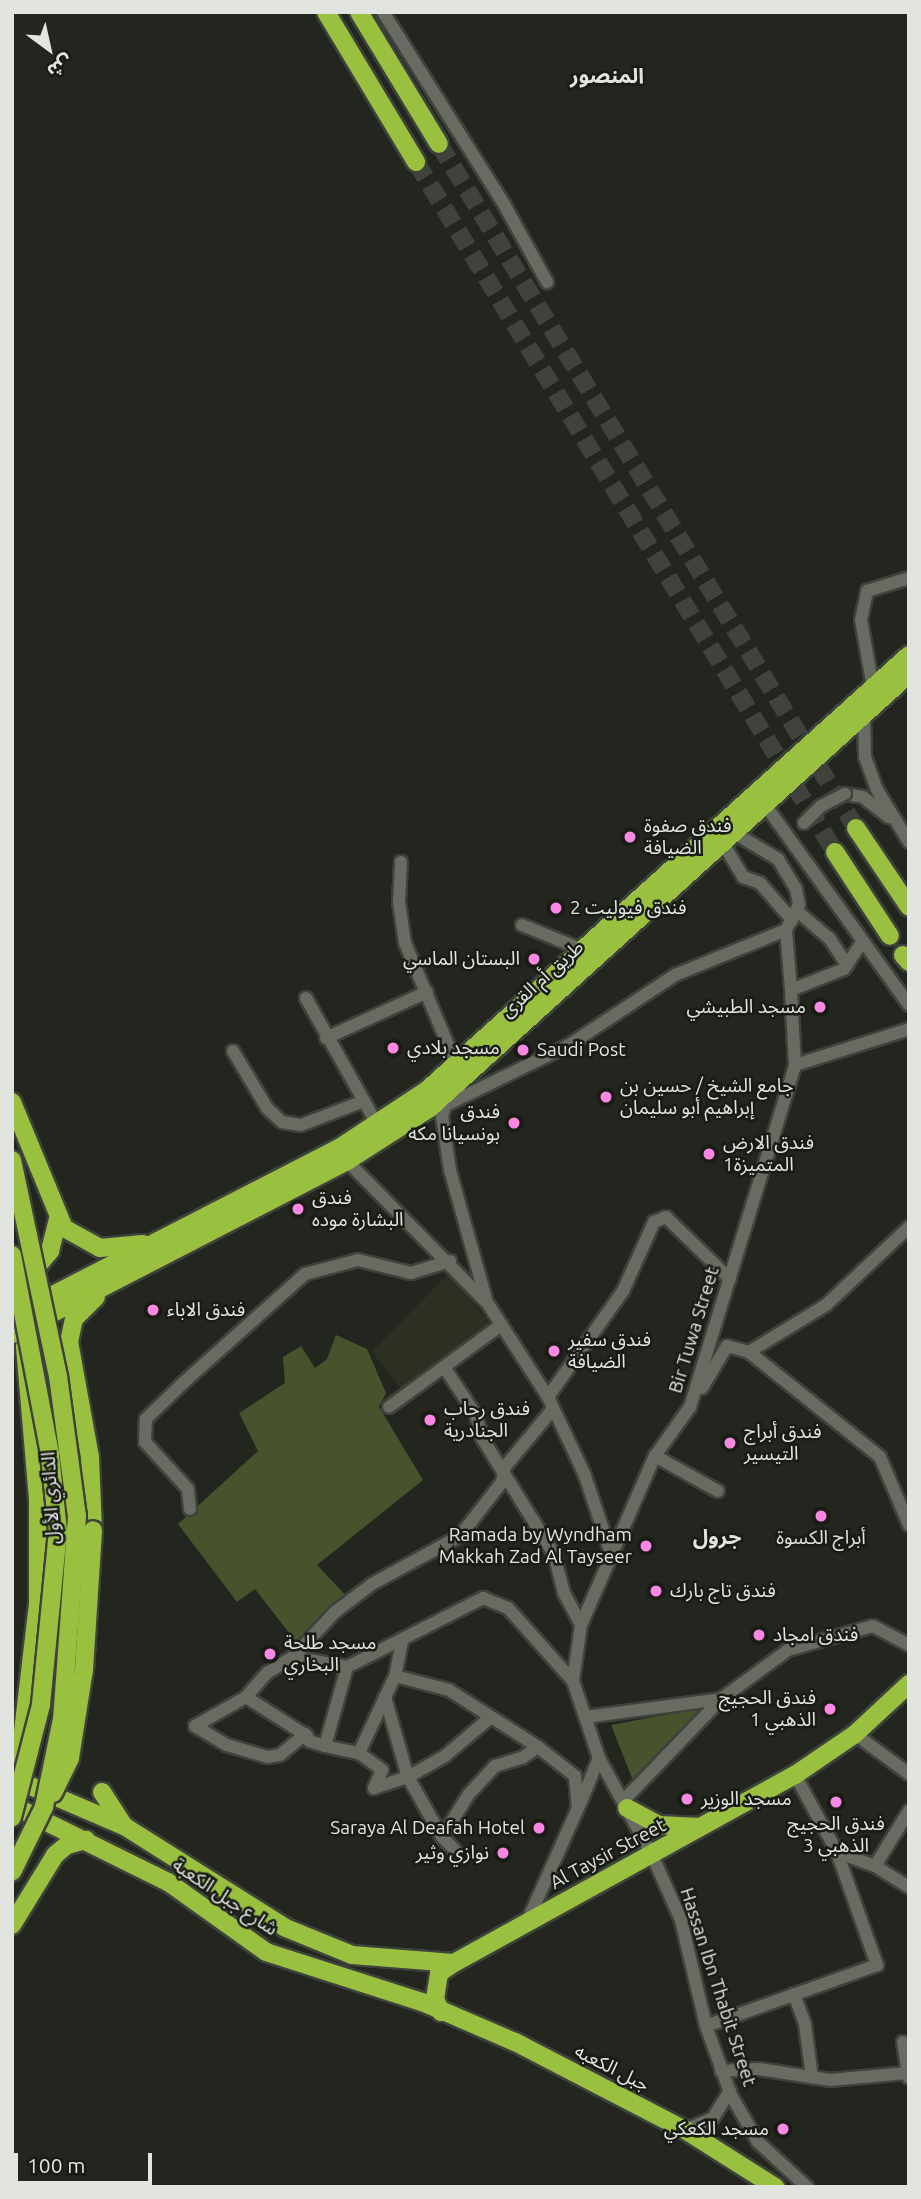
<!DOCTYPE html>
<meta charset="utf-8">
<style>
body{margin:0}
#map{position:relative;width:921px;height:2199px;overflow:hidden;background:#23261e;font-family:Ubuntu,"Noto Sans Arabic",sans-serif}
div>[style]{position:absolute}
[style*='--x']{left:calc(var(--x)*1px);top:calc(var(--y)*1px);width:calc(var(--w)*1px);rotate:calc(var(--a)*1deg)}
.built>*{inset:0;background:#2b3023}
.green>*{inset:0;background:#46532d}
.highway-tunnel>*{height:18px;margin-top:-9px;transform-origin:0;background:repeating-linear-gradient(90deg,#40423b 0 18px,transparent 0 27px)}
.roads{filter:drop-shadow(2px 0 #3f423c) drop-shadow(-2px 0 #3f423c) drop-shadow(0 2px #3f423c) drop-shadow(0 -2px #3f423c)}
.minor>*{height:12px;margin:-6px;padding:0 6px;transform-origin:6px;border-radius:6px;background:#686b62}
.highway>*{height:18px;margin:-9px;padding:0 9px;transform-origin:9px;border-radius:9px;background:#9ac03f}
.bridges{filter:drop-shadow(2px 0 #3f423c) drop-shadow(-2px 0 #3f423c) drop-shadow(0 2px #3f423c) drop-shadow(0 -2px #3f423c)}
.minor-bridge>*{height:12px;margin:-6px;padding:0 6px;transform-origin:6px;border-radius:6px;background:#686b62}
.highway-bridge>*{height:18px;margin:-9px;padding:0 9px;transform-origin:9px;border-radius:9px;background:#9ac03f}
.dots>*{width:19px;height:19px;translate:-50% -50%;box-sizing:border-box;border:4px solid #191c15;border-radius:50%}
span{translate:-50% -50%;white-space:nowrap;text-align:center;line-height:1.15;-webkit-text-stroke:5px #191c15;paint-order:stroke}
.poi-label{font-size:19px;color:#e2e4df}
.left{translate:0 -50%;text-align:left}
.right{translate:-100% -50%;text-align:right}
.street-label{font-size:19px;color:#e2e4df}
.neighbourhood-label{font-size:21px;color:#e2e4df;font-weight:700}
.frame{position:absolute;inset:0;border:14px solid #e2e4df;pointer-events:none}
.north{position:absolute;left:14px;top:14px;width:70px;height:70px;-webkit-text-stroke:5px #191c15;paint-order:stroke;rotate:147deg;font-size:19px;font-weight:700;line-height:28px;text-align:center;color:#e2e4df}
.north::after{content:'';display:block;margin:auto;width:24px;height:32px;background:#e2e4df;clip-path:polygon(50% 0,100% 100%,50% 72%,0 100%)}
.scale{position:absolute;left:14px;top:2153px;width:138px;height:32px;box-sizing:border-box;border:4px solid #e2e4df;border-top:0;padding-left:9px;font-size:21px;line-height:24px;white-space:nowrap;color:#e2e4df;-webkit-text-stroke:5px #191c15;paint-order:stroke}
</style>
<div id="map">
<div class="built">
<i style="clip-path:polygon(450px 1272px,491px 1326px,401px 1389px,372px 1352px)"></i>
</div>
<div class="green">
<i style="clip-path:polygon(336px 1335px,367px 1349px,386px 1393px,379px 1407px,423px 1480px,317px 1565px,348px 1598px,297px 1643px,255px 1589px,237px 1602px,178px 1524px,258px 1451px,239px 1413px,285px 1383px,283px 1357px,301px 1346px,315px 1368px,327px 1359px)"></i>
<i style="clip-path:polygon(696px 1709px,699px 1716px,634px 1783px,611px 1725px)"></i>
</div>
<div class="highway-tunnel">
<i style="--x:439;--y:144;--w:801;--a:58.63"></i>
<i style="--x:416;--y:162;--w:807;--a:58.73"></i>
</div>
<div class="roads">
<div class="minor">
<i style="--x:383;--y:12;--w:229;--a:57.8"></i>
<i style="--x:505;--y:206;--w:87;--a:61.1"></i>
<i style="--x:873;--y:688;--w:69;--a:-100"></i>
<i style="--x:861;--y:620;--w:30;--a:-78"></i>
<i style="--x:867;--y:591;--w:44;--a:-17.2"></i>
<i style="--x:864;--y:715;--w:42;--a:88.6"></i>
<i style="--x:865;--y:757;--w:35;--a:70"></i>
<i style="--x:877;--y:790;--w:61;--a:58.4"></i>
<i style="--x:845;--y:794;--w:18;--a:9"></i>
<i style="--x:863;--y:797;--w:33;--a:38"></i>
<i style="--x:766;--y:806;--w:245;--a:54.3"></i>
<i style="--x:724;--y:845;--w:37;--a:59"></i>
<i style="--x:743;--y:877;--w:18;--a:19"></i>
<i style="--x:760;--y:883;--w:49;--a:49.1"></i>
<i style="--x:401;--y:862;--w:40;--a:92.9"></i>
<i style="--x:399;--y:902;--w:41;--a:81.7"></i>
<i style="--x:405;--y:943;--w:131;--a:67.1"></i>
<i style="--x:797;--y:911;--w:43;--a:40.3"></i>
<i style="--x:830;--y:939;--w:31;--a:57"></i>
<i style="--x:522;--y:925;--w:66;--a:22.3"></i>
<i style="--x:786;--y:930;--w:60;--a:85.2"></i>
<i style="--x:306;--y:998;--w:145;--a:60.6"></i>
<i style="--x:326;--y:1038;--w:111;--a:-24.5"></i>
<i style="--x:233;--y:1051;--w:66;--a:59.2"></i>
<i style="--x:267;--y:1108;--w:21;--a:43"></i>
<i style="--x:282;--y:1122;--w:19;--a:9"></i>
<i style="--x:301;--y:1125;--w:67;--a:-20.9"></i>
<i style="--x:795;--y:1065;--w:75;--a:-93.1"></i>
<i style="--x:791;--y:990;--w:57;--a:-21.6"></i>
<i style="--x:844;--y:969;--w:32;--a:-56"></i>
<i style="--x:447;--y:1099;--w:18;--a:106"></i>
<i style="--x:442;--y:1116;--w:55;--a:81.6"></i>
<i style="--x:450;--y:1170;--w:134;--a:74.4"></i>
<i style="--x:446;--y:1105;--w:137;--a:-26"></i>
<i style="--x:569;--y:1045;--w:127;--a:-33.4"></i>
<i style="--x:675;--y:975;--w:120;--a:-22.1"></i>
<i style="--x:786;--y:930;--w:29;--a:-63"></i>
<i style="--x:799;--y:904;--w:15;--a:-101"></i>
<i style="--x:796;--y:889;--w:35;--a:-121"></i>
<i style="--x:778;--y:859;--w:49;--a:-149.2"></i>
<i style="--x:347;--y:1161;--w:201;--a:45.4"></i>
<i style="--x:488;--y:1304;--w:111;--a:57.2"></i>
<i style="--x:548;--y:1397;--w:84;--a:64.7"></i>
<i style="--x:584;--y:1473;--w:88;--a:71.4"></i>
<i style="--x:749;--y:1352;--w:168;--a:38.7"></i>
<i style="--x:880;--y:1457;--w:74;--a:66.9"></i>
<i style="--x:444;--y:1367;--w:58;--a:56.3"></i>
<i style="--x:476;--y:1415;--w:24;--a:75"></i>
<i style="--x:482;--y:1438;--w:137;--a:58.2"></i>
<i style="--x:554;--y:1554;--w:40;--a:75.6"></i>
<i style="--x:564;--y:1593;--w:36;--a:62"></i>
<i style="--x:702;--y:1388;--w:49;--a:-59.2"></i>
<i style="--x:727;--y:1346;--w:23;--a:15"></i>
<i style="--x:749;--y:1352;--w:90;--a:-31.4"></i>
<i style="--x:826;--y:1305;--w:114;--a:-43.2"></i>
<i style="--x:548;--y:1397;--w:130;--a:-54.7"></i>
<i style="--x:623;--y:1291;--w:76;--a:-65.8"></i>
<i style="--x:654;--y:1222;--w:13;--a:-23"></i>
<i style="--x:666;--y:1217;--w:89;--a:44.1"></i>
<i style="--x:389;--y:1407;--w:139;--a:-36.2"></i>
<i style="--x:655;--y:1456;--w:72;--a:29.1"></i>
<i style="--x:190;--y:1509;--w:20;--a:-96"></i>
<i style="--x:188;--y:1489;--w:64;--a:-132.5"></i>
<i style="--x:145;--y:1442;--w:23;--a:-88"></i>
<i style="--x:146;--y:1419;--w:52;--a:-44.2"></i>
<i style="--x:183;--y:1383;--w:164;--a:-41.8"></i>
<i style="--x:305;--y:1274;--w:55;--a:-14.8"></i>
<i style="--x:358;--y:1260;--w:55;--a:13.8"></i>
<i style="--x:411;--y:1273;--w:41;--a:-17.1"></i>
<i style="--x:402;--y:1641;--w:36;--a:101"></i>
<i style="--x:395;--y:1676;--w:56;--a:14.5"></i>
<i style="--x:449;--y:1690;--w:106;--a:32.6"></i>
<i style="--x:293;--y:1657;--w:55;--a:10.5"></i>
<i style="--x:347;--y:1667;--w:153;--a:-26.9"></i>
<i style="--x:483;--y:1598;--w:27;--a:22"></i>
<i style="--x:508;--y:1608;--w:98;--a:48.3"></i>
<i style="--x:246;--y:1697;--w:72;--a:32.6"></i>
<i style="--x:307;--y:1736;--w:5;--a:68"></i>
<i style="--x:309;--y:1741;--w:17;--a:17"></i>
<i style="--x:325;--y:1746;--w:82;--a:-74.4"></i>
<i style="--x:385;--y:1697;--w:83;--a:74"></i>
<i style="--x:408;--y:1777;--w:69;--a:60.5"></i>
<i style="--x:442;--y:1837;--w:18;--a:45"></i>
<i style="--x:585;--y:1717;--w:137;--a:-7.5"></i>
<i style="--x:195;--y:1726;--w:59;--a:-29.6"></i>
<i style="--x:246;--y:1697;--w:32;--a:-49"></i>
<i style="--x:267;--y:1673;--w:31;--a:-32"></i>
<i style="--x:293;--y:1657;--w:62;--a:-47"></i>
<i style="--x:335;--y:1612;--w:46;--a:-37.1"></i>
<i style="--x:372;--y:1584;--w:100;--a:-28.6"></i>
<i style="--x:460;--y:1536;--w:68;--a:-52.1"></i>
<i style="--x:502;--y:1482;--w:14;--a:-82"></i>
<i style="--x:504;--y:1468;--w:77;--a:-50.3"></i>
<i style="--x:195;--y:1726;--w:37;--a:31"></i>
<i style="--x:227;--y:1745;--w:42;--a:16.7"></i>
<i style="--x:267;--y:1757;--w:13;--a:-9"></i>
<i style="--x:280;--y:1755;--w:33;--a:-40"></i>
<i style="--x:855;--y:1734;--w:67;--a:36.5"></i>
<i style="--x:325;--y:1746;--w:35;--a:12"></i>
<i style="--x:359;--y:1753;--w:85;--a:-64.9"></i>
<i style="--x:359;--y:1753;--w:29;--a:36"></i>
<i style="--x:382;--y:1770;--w:20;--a:114"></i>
<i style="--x:374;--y:1788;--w:36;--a:-18"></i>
<i style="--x:408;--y:1777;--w:43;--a:-29.6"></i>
<i style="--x:445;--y:1756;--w:60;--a:-40.3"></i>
<i style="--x:623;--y:1801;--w:141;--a:-46.1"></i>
<i style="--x:721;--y:1699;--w:83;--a:-36.2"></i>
<i style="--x:788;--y:1650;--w:88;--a:-15.8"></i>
<i style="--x:873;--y:1626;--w:41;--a:27.8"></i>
<i style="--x:580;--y:1804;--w:50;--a:-67.6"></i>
<i style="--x:442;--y:1837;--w:51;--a:-57.9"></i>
<i style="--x:469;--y:1794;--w:38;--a:-47"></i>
<i style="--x:495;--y:1766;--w:28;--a:-17"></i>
<i style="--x:522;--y:1758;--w:19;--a:-35"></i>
<i style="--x:538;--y:1747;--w:47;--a:38.1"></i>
<i style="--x:575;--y:1776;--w:32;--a:85"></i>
<i style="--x:578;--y:1808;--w:123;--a:114.1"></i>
<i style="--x:837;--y:1852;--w:40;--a:20.2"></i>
<i style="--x:875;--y:1866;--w:40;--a:32"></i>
<i style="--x:875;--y:1866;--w:65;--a:-58.3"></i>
<i style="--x:794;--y:1994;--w:32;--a:70"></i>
<i style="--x:805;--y:2024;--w:54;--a:82.6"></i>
<i style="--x:706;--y:2026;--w:182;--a:-19.6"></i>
<i style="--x:877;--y:1965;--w:120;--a:-109.5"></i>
<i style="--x:837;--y:1852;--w:88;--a:-118.6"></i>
<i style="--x:903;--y:2042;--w:36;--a:81"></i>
<i style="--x:721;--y:2071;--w:38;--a:-3"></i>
<i style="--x:759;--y:2069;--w:72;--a:8.8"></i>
<i style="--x:830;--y:2080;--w:77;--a:-5.2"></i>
<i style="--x:685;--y:2130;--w:30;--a:-23"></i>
<i style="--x:713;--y:2118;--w:32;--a:-58"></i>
<i style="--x:807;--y:2187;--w:67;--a:-137.4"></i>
<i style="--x:758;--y:2142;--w:54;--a:-119.9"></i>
<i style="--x:731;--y:2095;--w:73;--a:-109.9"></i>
<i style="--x:706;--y:2026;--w:109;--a:-103.3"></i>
<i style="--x:681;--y:1920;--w:69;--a:-114"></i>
<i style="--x:653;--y:1857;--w:113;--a:-118.6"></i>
<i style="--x:599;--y:1758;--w:81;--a:-108.7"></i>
<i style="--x:573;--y:1681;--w:57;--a:-81.9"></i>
<i style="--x:581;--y:1625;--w:184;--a:-66.4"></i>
<i style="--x:655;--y:1456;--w:60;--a:-54.5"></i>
<i style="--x:690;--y:1407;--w:358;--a:-72.9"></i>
<i style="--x:795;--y:1065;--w:120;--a:-17.5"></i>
</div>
<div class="highway">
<i style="--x:326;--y:12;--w:175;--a:59"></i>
<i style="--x:359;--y:12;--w:154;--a:58.8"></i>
<i style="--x:856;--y:828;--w:95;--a:56.1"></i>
<i style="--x:835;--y:852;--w:100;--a:56.8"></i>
<i style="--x:903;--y:955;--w:9;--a:49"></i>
<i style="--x:12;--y:1102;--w:136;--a:67.6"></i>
<i style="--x:64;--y:1228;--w:41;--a:29.1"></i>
<i style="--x:100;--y:1248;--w:43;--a:-5.3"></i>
<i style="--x:12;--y:1268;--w:13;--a:13"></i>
<i style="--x:25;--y:1271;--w:17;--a:-28"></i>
<i style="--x:40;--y:1263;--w:16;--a:-50"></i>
<i style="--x:50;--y:1251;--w:32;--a:-76"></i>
<i style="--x:12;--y:1316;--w:368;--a:-27.2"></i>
<i style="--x:339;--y:1148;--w:105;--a:-33.4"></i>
<i style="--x:427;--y:1090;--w:649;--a:-42.07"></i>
<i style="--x:12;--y:1334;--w:377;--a:-27.3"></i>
<i style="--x:347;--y:1161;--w:98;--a:-32.6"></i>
<i style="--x:430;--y:1108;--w:646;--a:-42.18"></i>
<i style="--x:93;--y:1530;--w:73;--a:-92.4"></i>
<i style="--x:90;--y:1457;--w:117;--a:-100.3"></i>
<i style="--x:69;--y:1342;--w:24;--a:-78"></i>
<i style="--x:74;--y:1319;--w:31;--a:-45"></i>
<i style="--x:12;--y:1764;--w:26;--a:-67"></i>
<i style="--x:22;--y:1740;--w:138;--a:-83.3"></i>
<i style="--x:38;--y:1603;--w:104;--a:-90"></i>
<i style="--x:38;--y:1499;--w:153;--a:-94.9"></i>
<i style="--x:12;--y:1778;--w:122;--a:23.2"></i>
<i style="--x:124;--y:1826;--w:191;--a:32.2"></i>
<i style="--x:286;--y:1928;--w:71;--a:22.2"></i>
<i style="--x:352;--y:1955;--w:102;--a:4.5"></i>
<i style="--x:102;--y:1792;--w:40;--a:57.1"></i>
<i style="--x:12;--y:1805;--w:174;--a:26.3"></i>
<i style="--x:168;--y:1882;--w:120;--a:35.5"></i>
<i style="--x:266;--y:1952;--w:164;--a:17.8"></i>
<i style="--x:422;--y:2002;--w:101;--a:23.3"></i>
<i style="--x:515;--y:2042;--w:191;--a:27.4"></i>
<i style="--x:685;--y:2130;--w:107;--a:32.3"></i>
<i style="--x:627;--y:1808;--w:36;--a:28"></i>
<i style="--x:659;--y:1825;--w:41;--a:2.8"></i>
<i style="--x:12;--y:1925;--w:82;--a:-58.4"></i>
<i style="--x:55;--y:1855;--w:16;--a:-40"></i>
<i style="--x:67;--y:1845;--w:20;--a:-15"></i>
<i style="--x:441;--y:2012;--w:14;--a:-115"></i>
<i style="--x:435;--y:1999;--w:26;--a:-81"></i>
<i style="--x:439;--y:1973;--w:18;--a:-34"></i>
<i style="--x:454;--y:1963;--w:389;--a:-28.9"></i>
<i style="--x:795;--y:1775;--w:73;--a:-34.3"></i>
<i style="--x:855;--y:1734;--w:74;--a:-42.8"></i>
</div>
</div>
<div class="bridges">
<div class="minor-bridge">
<i style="--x:804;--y:823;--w:24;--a:-45"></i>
<i style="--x:821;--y:806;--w:27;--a:-27"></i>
</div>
<div class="highway-bridge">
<i style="--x:12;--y:1160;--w:221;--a:78"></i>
<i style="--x:58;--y:1376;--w:141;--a:82.3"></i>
<i style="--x:77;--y:1516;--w:204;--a:94.2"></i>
<i style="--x:62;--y:1719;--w:90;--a:101.6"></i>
<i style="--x:44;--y:1807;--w:72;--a:116.2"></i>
<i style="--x:12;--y:1255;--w:204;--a:79.2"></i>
<i style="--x:50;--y:1455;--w:76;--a:84"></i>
<i style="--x:58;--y:1531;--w:175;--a:95.6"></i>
<i style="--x:41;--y:1705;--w:116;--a:104.5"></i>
<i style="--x:53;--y:1793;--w:39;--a:-64"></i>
<i style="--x:70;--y:1758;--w:89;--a:-81"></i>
<i style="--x:84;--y:1670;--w:140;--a:-86.3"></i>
</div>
</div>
<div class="dots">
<i style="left:630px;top:837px;background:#fb87e5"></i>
<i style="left:556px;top:908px;background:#fb87e5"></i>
<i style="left:534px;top:959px;background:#fb87e5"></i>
<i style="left:820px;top:1007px;background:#fb87e5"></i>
<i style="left:393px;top:1048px;background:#fb87e5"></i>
<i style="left:523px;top:1050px;background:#fb87e5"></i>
<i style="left:606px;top:1097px;background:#fb87e5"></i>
<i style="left:514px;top:1123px;background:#fb87e5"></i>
<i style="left:709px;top:1154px;background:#fb87e5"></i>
<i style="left:298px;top:1209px;background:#fb87e5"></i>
<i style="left:153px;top:1310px;background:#fb87e5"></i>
<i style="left:554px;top:1351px;background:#fb87e5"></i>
<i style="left:430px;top:1420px;background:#fb87e5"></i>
<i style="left:730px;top:1443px;background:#fb87e5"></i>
<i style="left:821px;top:1516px;background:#fb87e5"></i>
<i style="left:646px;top:1546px;background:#fb87e5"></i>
<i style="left:656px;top:1591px;background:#fb87e5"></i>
<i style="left:759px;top:1635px;background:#fb87e5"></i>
<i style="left:270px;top:1654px;background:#fb87e5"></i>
<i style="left:830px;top:1709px;background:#fb87e5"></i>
<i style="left:687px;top:1799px;background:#fb87e5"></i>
<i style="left:836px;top:1802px;background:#fb87e5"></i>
<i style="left:539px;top:1828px;background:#fb87e5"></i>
<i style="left:503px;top:1853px;background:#fb87e5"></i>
<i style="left:783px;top:2129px;background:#fb87e5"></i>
</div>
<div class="poi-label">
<span class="left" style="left:644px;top:837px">فندق صفوة<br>الضيافة</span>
<span class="left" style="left:570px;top:908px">فندق فيوليت 2</span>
<span class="right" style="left:520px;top:959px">البستان الماسي</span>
<span class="right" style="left:806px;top:1007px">مسجد الطبيشي</span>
<span class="left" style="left:407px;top:1048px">مسجد بلادي</span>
<span class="left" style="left:537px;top:1050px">Saudi Post</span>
<span class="left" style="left:620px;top:1097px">جامع الشيخ / حسين بن<br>إبراهيم أبو سليمان</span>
<span class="right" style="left:500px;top:1123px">فندق<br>بونسيانا مكه</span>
<span class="left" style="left:723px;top:1154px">فندق الارض<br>المتميزة1</span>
<span class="left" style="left:312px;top:1209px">فندق<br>البشارة موده</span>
<span class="left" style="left:167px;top:1310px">فندق الاباء</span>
<span class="left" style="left:568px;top:1351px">فندق سفير<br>الضيافة</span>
<span class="left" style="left:444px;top:1420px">فندق رحاب<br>الجنادرية</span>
<span class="left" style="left:744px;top:1443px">فندق أبراج<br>التيسير</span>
<span class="right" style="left:632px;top:1546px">Ramada by Wyndham<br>Makkah Zad Al Tayseer</span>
<span style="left:821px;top:1538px">أبراج الكسوة</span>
<span class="left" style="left:670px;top:1591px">فندق تاج بارك</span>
<span class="left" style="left:773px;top:1635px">فندق امجاد</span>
<span class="left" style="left:284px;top:1654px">مسجد طلحة<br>البخاري</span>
<span class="right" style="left:816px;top:1709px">فندق الحجيج<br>الذهبي 1</span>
<span class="left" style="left:701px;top:1799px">مسجد الوزير</span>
<span style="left:836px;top:1835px">فندق الحجيج<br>الذهبي 3</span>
<span class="right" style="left:525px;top:1828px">Saraya Al Deafah Hotel</span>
<span class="right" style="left:489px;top:1853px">نوازي وثير</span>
<span class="right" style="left:769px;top:2129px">مسجد الكعكي</span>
</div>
<div class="street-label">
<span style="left:542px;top:979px;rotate:-42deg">طريق أم القرى</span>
<span style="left:694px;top:1330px;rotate:-73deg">Bir Tuwa Street</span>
<span style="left:51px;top:1498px;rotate:-93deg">الدائري الأول</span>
<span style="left:608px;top:1854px;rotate:-28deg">Al Taysir Street</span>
<span style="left:225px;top:1897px;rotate:34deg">شارع جبل الكعبة</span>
<span style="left:718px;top:1987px;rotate:72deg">Hassan Ibn Thabit Street</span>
<span style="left:612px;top:2068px;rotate:27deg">جبل الكعبه</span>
</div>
<div class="neighbourhood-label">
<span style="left:607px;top:75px">المنصور</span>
<span style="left:717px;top:1536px">جرول</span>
</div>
<div class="frame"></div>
<div class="north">ش</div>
<div class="scale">100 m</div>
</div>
